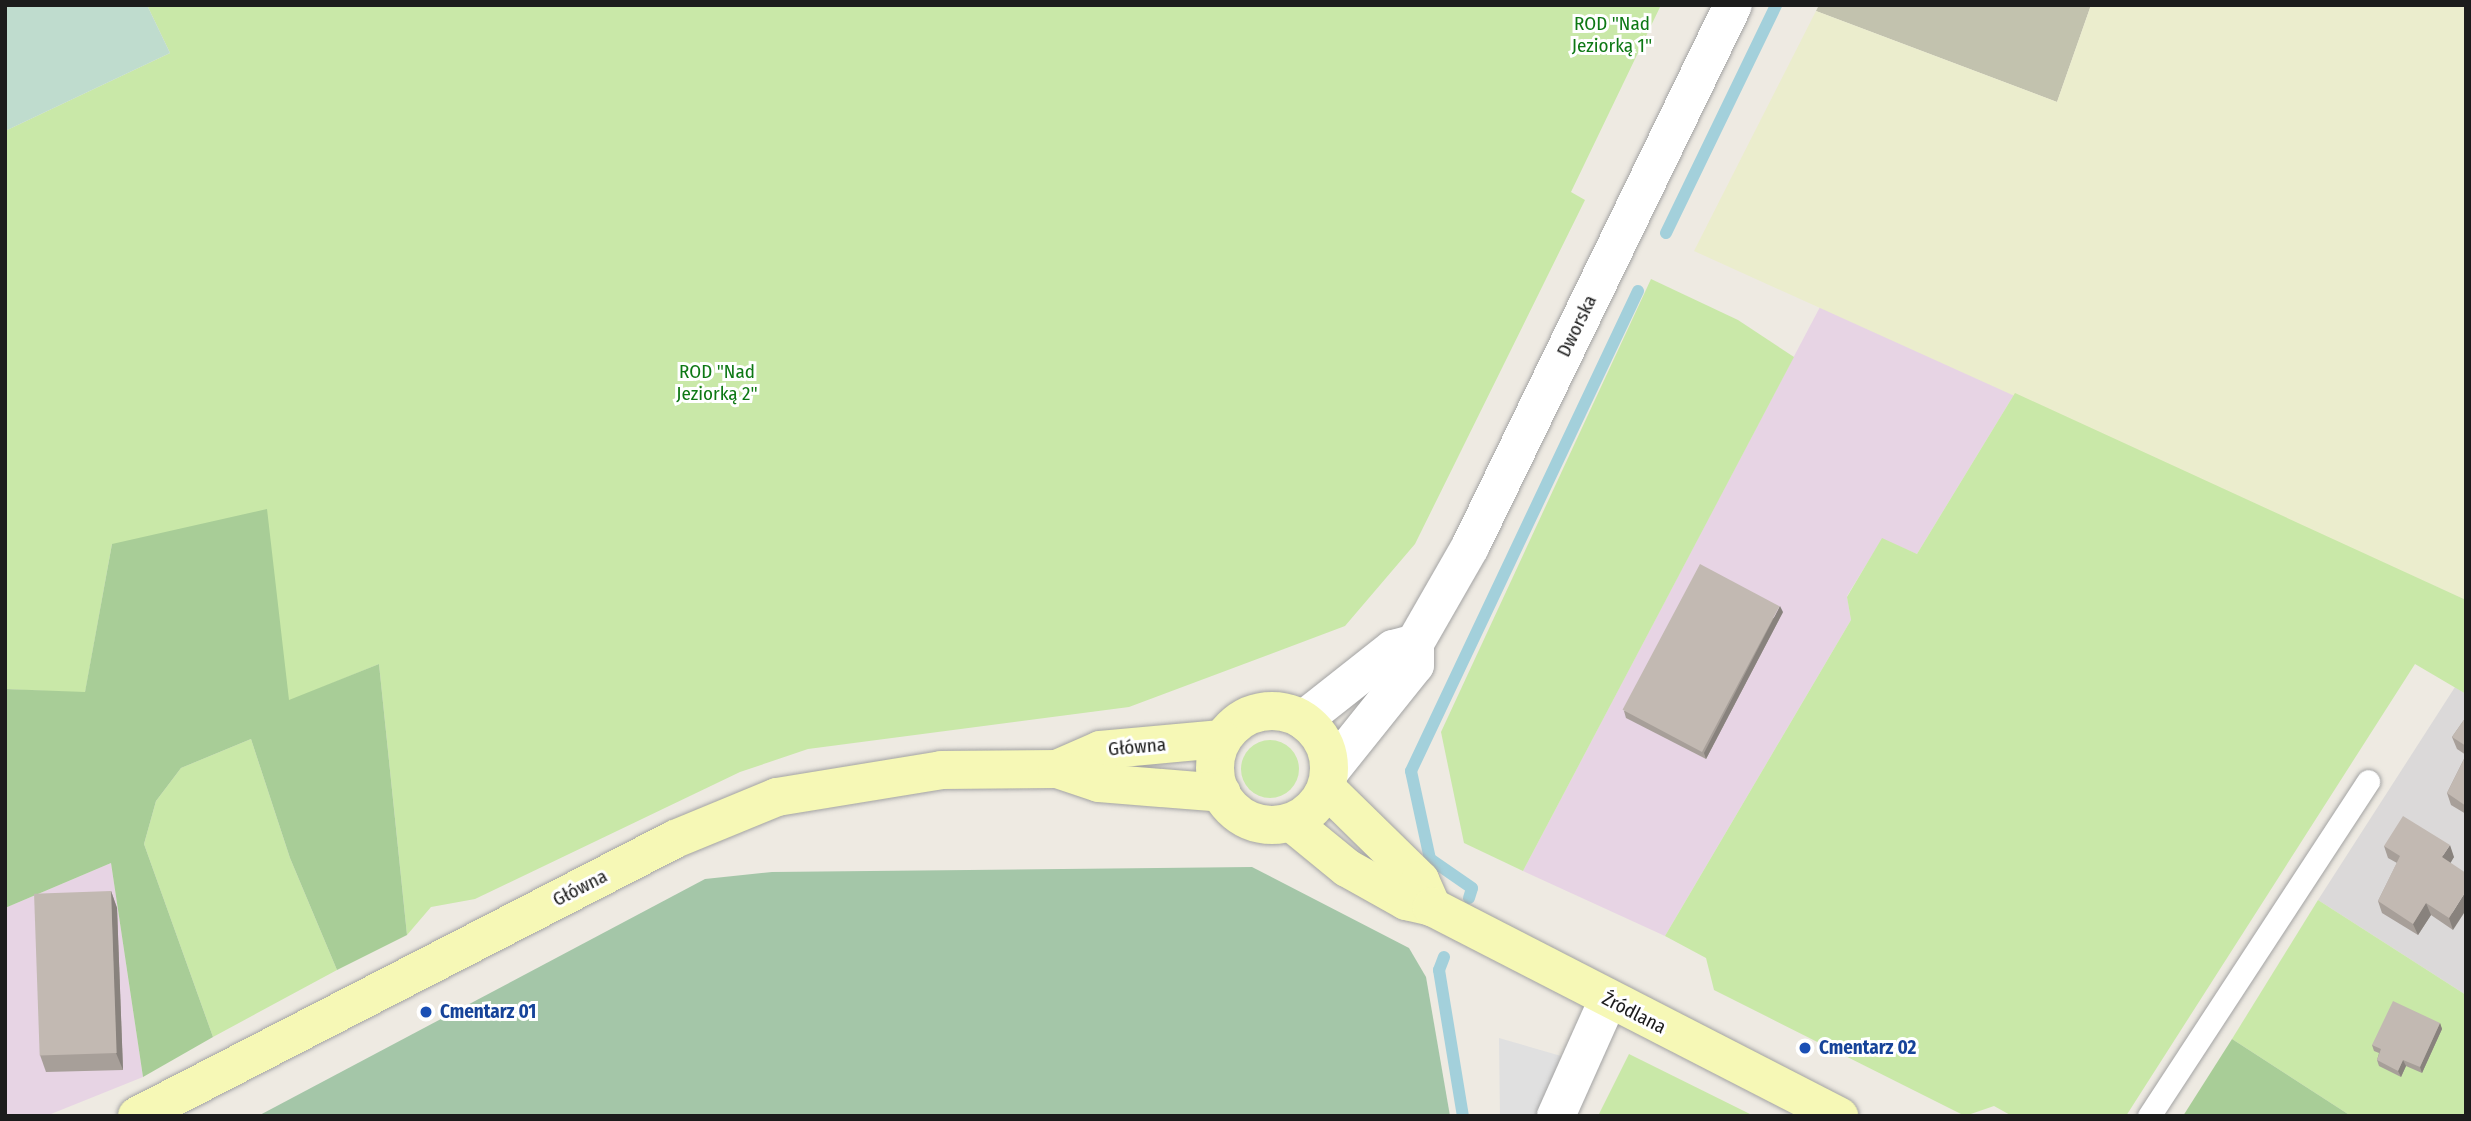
<!DOCTYPE html>
<html>
<head>
<meta charset="utf-8">
<style>
  body { margin:0 }
  #map { position:relative; width:2471px; height:1121px; overflow:hidden; background:#eeeae2; font-family:"Fira Sans Condensed",sans-serif }
  div>[style] { position:absolute }
  [style*='--x'] { left:calc(var(--x)*1px); top:calc(var(--y)*1px); width:calc(var(--w)*1px); rotate:calc(var(--a)*1deg) }
  .residential>* { inset:0; background:#dbd9d9 }
  .industrial>* { inset:0; background:#e7d4e4 }
  .construction>* { inset:0; background:#c2c2ae }
  .farmland>* { inset:0; background:#ebedcd }
  .grass>* { inset:0; background:#c9e8a8 }
  .round { border-radius:50% }
  .forest>* { inset:0; background:#a8cd97 }
  .wetland>* { inset:0; background:#bfdcce }
  .cemetery>* { inset:0; background:#a4c6a8 }
  .parking>* { inset:0; background:#e0e0e0 }
  .stream>* { height:12px; margin:-6px; padding:0 6px; transform-origin:6px; border-radius:6px; background:#a3d0db }
  .roads { filter:drop-shadow(0 0 2px #a3a3a3) drop-shadow(0 0 2px #a3a3a3) }
  .service>* { height:23px; margin:-11.5px; padding:0 11.5px; transform-origin:11.5px; border-radius:11.5px; background:#fff }
  .minor>* { height:38px; margin:-19px; padding:0 19px; transform-origin:19px; border-radius:19px; background:#fff }
  .tertiary>* { height:38px; margin:-19px; padding:0 19px; transform-origin:19px; border-radius:19px; background:#fff }
  .secondary>* { height:38px; margin:-19px; padding:0 19px; transform-origin:19px; border-radius:19px; background:#f6f8b6 }
  .secondary>.ring { margin:-19px; padding:0; box-sizing:content-box; background:none; border:38px solid #f6f8b6; border-radius:50% }
  .wall>* { inset:0; background:#a79f99 }
  .shaded-wall>* { inset:0; background:#88827d }
  .building>* { inset:0; background:#c2b9b2; transform-origin:0 0 }
  .dots>* { width:19px; height:19px; translate:-50% -50%; box-sizing:border-box; border:4px solid #fff; border-radius:50% }
  span { translate:-50% -50%; white-space:nowrap; text-align:center; line-height:1.15; -webkit-text-stroke:6px #fff; paint-order:stroke }
  .park-label { font-size:19px; color:#0d7814 }
  .street-label { font-size:19px; color:#1c1c1c }
  .transit-label { font-size:19px; color:#164399; font-weight:700 }
  .left { translate:0 -50%; text-align:left }
  .frame { position:absolute; inset:0; border:7px solid #1c1c1c; pointer-events:none }
</style>
</head>
<body>
<div id="map">
  <div class="residential">
    <i style="clip-path:polygon(2455px 687px,2466px 694px,2466px 995px,2318px 900px)"></i>
  </div>
  <div class="industrial">
    <i style="clip-path:polygon(1820px 307px,2015px 393px,1917px 554px,1882px 539px,1847px 596px,1851px 620px,1665px 936px,1523px 871px)"></i>
    <i style="clip-path:polygon(111px 863px,143px 1077px,46px 1116px,5px 1116px,5px 908px)"></i>
  </div>
  <div class="construction">
    <i style="clip-path:polygon(1819px 5px,2091px 5px,2057px 102px,1816px 11px)"></i>
  </div>
  <div class="farmland">
    <i style="clip-path:polygon(2091px 5px,2466px 5px,2466px 600px,1694px 251px,1816px 11px,2057px 102px)"></i>
  </div>
  <div class="grass">
    <i style="clip-path:polygon(147px 5px,1661px 5px,1571px 192px,1585px 200px,1415px 544px,1345px 626px,1129px 707px,808px 749px,740px 772px,475px 899px,431px 907px,407px 935px,379px 664px,289px 701px,112px 544px,85px 693px,5px 689px,5px 131px,170px 53px)"></i>
    <i style="clip-path:polygon(1651px 279px,1738px 320px,1794px 357px,1523px 871px,1464px 843px,1441px 732px)"></i>
    <i style="clip-path:polygon(2015px 393px,2466px 600px,2466px 694px,2415px 664px,2126px 1116px,2012px 1116px,1994px 1106px,1965px 1116px,1714px 990px,1706px 958px,1665px 936px,1851px 620px,1847px 597px,1882px 538px,1917px 554px)"></i>
    <i style="clip-path:polygon(251px 739px,290px 858px,337px 970px,213px 1037px,144px 844px,156px 801px,181px 768px)"></i>
    <i class="round" style="left:1241px;top:740px;width:58px;height:58px"></i>
    <i style="clip-path:polygon(2318px 900px,2466px 995px,2466px 1116px,2351px 1116px,2232px 1039px)"></i>
    <i style="clip-path:polygon(1629px 1054px,1754px 1116px,1598px 1116px)"></i>
  </div>
  <div class="forest">
    <i style="clip-path:polygon(267px 509px,289px 700px,379px 664px,407px 935px,337px 970px,290px 858px,251px 739px,181px 768px,156px 801px,144px 844px,213px 1037px,143px 1077px,111px 863px,5px 908px,5px 689px,85px 692px,112px 544px)"></i>
    <i style="clip-path:polygon(2232px 1039px,2351px 1116px,2183px 1116px)"></i>
  </div>
  <div class="wetland">
    <i style="clip-path:polygon(5px 5px,147px 5px,170px 53px,5px 131px)"></i>
  </div>
  <div class="cemetery">
    <i style="clip-path:polygon(1252px 867px,1409px 948px,1426px 977px,1450px 1116px,258px 1116px,705px 879px,772px 872px)"></i>
  </div>
  <div class="parking">
    <i style="clip-path:polygon(1499px 1038px,1561px 1056px,1540px 1116px,1500px 1116px)"></i>
  </div>
  <div class="stream">
    <i style="--x:1666;--y:233;--w:253;--a:-64.2"></i>
    <i style="--x:1469;--y:898;--w:10;--a:-73"></i>
    <i style="--x:1472;--y:888;--w:51;--a:-145.4"></i>
    <i style="--x:1430;--y:859;--w:90;--a:-102.2"></i>
    <i style="--x:1411;--y:771;--w:531;--a:-64.69"></i>
    <i style="--x:1444;--y:957;--w:14;--a:111"></i>
    <i style="--x:1439;--y:970;--w:148;--a:80.7"></i>
  </div>
  <div class="roads">
    <div class="service">
      <i style="--x:2149;--y:1116;--w:400;--a:-56.8"></i>
    </div>
    <div class="minor">
      <i style="--x:1556;--y:1116;--w:127;--a:-65.9"></i>
    </div>
    <div class="tertiary">
      <i style="--x:1303;--y:720;--w:115;--a:-38.3"></i>
      <i style="--x:1393;--y:649;--w:23;--a:-15"></i>
      <i style="--x:1330;--y:771;--w:136;--a:-51.3"></i>
      <i style="--x:1415;--y:665;--w:22;--a:-90"></i>
      <i style="--x:1415;--y:643;--w:111;--a:-60.2"></i>
      <i style="--x:1470;--y:547;--w:602;--a:-64.12"></i>
    </div>
    <div class="secondary">
      <i class="ring" style="left:1215px;top:711px;width:76px;height:76px"></i>
      <i style="--x:1057;--y:769;--w:47;--a:-23.8"></i>
      <i style="--x:1100;--y:750;--w:122;--a:-5.2"></i>
      <i style="--x:1326;--y:788;--w:132;--a:44.4"></i>
      <i style="--x:1420;--y:880;--w:30;--a:66"></i>
      <i style="--x:1292;--y:823;--w:71;--a:39.3"></i>
      <i style="--x:1347;--y:868;--w:68;--a:29.2"></i>
      <i style="--x:1406;--y:901;--w:27;--a:13"></i>
      <i style="--x:1432;--y:907;--w:458;--a:27.2"></i>
      <i style="--x:137;--y:1116;--w:605;--a:-27.24"></i>
      <i style="--x:675;--y:839;--w:110;--a:-22.4"></i>
      <i style="--x:777;--y:797;--w:166;--a:-9.3"></i>
      <i style="--x:941;--y:770;--w:116;--a:-0.5"></i>
      <i style="--x:1057;--y:769;--w:44;--a:18.4"></i>
      <i style="--x:1099;--y:783;--w:123;--a:4.6"></i>
    </div>
  </div>
  <div class="wall">
    <i style="clip-path:polygon(1783px 612px,1706px 759px,1626px 718px,1624px 711px)"></i>
    <i style="clip-path:polygon(2466px 717px,2466px 755px,2457px 749px,2452px 737px)"></i>
    <i style="clip-path:polygon(2466px 755px,2466px 814px,2451px 805px,2447px 793px)"></i>
    <i style="clip-path:polygon(2384px 846px,2454px 857px,2450px 862px,2453px 930px,2431px 915px,2418px 935px,2382px 913px,2378px 901px,2397px 863px,2388px 858px)"></i>
    <i style="clip-path:polygon(111px 891px,117px 908px,123px 1070px,46px 1072px,40px 1055px)"></i>
    <i style="clip-path:polygon(2440px 1023px,2442px 1029px,2422px 1073px,2406px 1066px,2401px 1077px,2379px 1066px,2377px 1060px,2379px 1053px,2374px 1051px,2372px 1045px)"></i>
  </div>
  <div class="shaded-wall">
    <i style="clip-path:polygon(1780px 606px,1783px 612px,1706px 759px,1704px 753px)"></i>
    <i style="clip-path:polygon(2450px 845px,2454px 857px,2447px 869px,2442px 857px)"></i>
    <i style="clip-path:polygon(111px 891px,117px 908px,123px 1070px,116px 1053px)"></i>
    <i style="clip-path:polygon(2466px 891px,2466px 910px,2453px 930px,2449px 918px)"></i>
    <i style="clip-path:polygon(2426px 903px,2431px 915px,2418px 935px,2413px 924px)"></i>
    <i style="clip-path:polygon(2440px 1023px,2442px 1029px,2422px 1073px,2420px 1067px)"></i>
    <i style="clip-path:polygon(2403px 1060px,2406px 1066px,2401px 1077px,2398px 1071px)"></i>
  </div>
  <div class="building">
    <i style="left:1700px;top:564px;width:90px;height:165px;rotate:28deg"></i>
    <i style="clip-path:polygon(2466px 717px,2466px 746px,2452px 737px)"></i>
    <i style="clip-path:polygon(2466px 755px,2466px 806px,2447px 793px)"></i>
    <i style="clip-path:polygon(2403px 816px,2450px 845px,2442px 857px,2466px 873px,2466px 891px,2449px 918px,2426px 903px,2413px 924px,2378px 901px,2400px 856px,2384px 846px)"></i>
    <i style="left:111px;top:891px;width:162px;height:77px;rotate:88deg"></i>
    <i style="clip-path:polygon(2393px 1001px,2440px 1023px,2420px 1067px,2403px 1060px,2398px 1071px,2377px 1060px,2381px 1049px,2372px 1045px)"></i>
  </div>
  <div class="dots">
    <i style="left:426px;top:1012px;background:#1a4fb4"></i>
    <i style="left:1805px;top:1048px;background:#1a4fb4"></i>
  </div>
  <div class="park-label">
    <span style="left:1612px;top:35px">ROD "Nad<br>Jeziorką 1"</span>
    <span style="left:717px;top:383px">ROD "Nad<br>Jeziorką 2"</span>
  </div>
  <div class="street-label">
    <span style="left:1577px;top:326px;rotate:-64deg">Dworska</span>
    <span style="left:1137px;top:747px;rotate:-5deg">Główna</span>
    <span style="left:580px;top:888px;rotate:-27deg">Główna</span>
    <span style="left:1634px;top:1013px;rotate:27deg">Źródlana</span>
  </div>
  <div class="transit-label">
    <span class="left" style="left:440px;top:1012px">Cmentarz 01</span>
    <span class="left" style="left:1819px;top:1048px">Cmentarz 02</span>
  </div>
  <div class="frame"></div>
</div>
</body>
</html>
